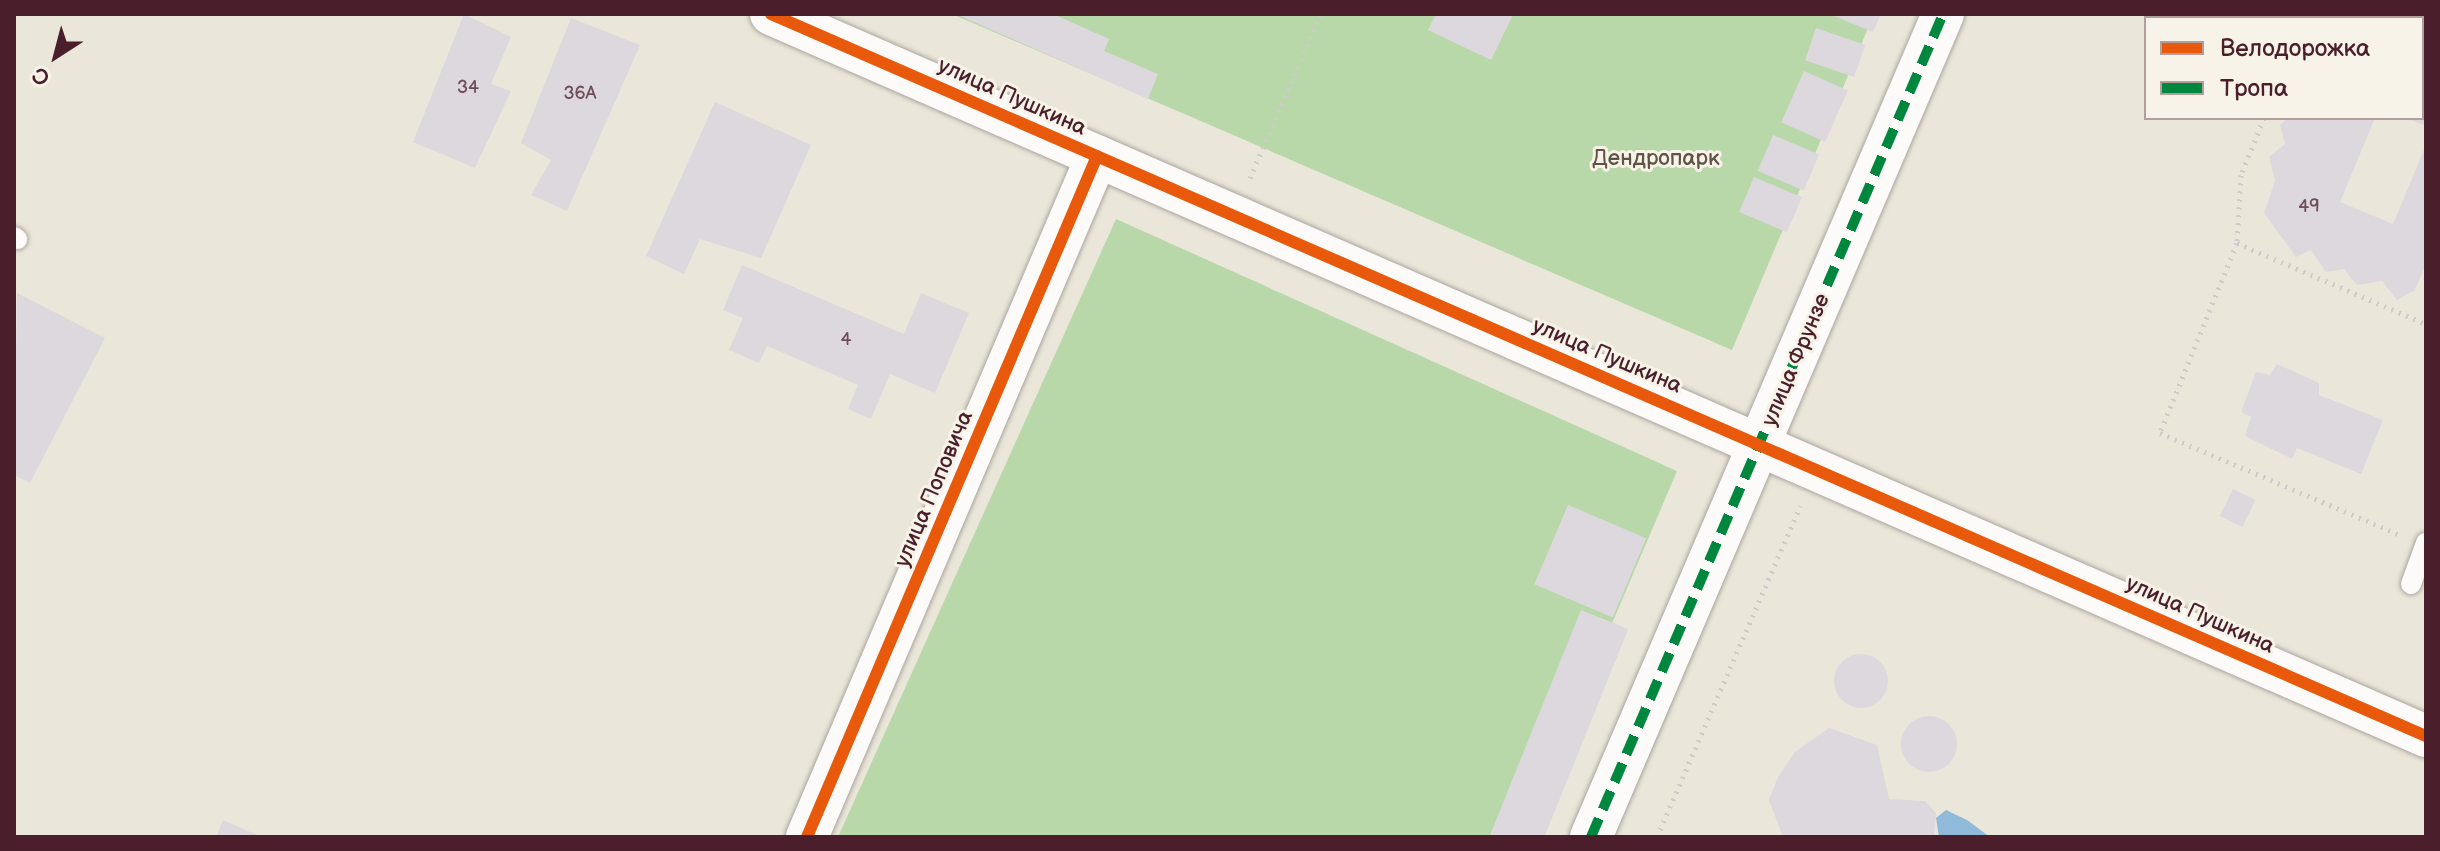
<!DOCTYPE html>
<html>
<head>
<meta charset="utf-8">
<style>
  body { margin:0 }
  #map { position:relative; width:2440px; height:851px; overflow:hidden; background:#eae6d9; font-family:"Balsamiq Sans",sans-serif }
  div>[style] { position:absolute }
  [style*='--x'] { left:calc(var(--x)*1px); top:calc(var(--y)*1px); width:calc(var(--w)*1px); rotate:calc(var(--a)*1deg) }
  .green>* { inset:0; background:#b8d8a9 }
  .water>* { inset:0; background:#90bada }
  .building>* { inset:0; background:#ddd8de; transform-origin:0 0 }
  .round { border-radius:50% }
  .path>* { height:5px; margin-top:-2.5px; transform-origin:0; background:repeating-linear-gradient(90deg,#cfcbc9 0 2px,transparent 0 8px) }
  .roads { filter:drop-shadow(0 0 2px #aca59f) drop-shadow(0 0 2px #aca59f) }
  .lane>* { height:20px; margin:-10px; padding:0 10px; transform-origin:10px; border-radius:10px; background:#fcfbf9 }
  .street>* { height:42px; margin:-21px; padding:0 21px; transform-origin:21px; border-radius:21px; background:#fcfbf9 }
  .quiet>* { height:10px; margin-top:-5px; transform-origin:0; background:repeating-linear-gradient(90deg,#00873e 0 20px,transparent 0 30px) }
  .cycleway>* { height:12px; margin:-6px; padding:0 6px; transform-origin:6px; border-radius:6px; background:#e8590c }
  span { translate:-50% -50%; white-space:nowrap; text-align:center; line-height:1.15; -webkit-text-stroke:6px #f7f3e8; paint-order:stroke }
  .number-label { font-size:18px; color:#6f4d58 }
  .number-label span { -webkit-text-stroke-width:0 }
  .street-label { font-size:22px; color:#4a1f2b }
  .park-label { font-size:22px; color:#5f5345 }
  .frame { position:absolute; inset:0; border:16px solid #4a1f2b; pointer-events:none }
  .legend { position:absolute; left:2144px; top:16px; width:280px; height:104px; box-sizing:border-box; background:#f7f3e8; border:2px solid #b29e9c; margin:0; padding:10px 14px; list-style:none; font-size:24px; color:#4a1f2b }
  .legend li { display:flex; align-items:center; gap:16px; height:40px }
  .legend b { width:40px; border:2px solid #b29e9c }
  .north { position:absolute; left:16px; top:16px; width:80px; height:80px; -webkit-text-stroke:6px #f7f3e8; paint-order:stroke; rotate:216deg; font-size:22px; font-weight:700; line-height:32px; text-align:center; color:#4a1f2b }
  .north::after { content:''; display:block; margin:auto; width:28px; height:36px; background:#4a1f2b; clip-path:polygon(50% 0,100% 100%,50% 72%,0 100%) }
</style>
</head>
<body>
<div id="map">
  <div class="green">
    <i style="clip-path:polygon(952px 14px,1874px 14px,1732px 350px)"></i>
    <i style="clip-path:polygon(1116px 219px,1677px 471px,1521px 837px,838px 837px)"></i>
  </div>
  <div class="water">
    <i style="clip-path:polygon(1946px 810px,1967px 820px,1990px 837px,1939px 837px,1936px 818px)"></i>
  </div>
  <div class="building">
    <i style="clip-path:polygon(464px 14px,511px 37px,491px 84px,511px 91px,475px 168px,413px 142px)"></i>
    <i style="clip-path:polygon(956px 14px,1053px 14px,1109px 39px,1104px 51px,1158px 74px,1148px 99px)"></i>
    <i style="clip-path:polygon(1436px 14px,1511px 14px,1513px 15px,1491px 60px,1428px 30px)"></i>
    <i style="clip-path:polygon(1829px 14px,1881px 14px,1873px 32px)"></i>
    <i style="clip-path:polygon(571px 18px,640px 45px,567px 211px,531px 195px,551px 160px,521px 143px)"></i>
    <i style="left:1816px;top:28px;width:52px;height:34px;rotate:19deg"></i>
    <i style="clip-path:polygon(2422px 41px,2426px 47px,2426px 126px,2406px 118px,2422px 118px)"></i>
    <i style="left:1804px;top:71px;width:48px;height:56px;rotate:24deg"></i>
    <i style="clip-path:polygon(715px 102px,811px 145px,761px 258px,700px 239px,684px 274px,646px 256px)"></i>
    <i style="clip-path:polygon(2288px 118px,2375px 118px,2340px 202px,2393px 224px,2426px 145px,2426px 264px,2415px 290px,2397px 300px,2382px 281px,2357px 285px,2344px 269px,2326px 272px,2311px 250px,2296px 257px,2264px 213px,2275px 181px,2269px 157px,2285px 144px,2280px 125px)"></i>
    <i style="left:1773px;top:135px;width:50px;height:39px;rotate:23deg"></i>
    <i style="left:1754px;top:177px;width:52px;height:38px;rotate:23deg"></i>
    <i style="clip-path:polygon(742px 265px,904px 334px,921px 293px,969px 313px,935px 393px,890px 374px,871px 419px,848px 409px,858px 385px,767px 346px,759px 363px,729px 350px,743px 318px,723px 310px)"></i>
    <i style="clip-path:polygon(17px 293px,105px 338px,30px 483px,14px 475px)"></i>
    <i style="clip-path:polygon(2277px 364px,2319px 383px,2319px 395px,2383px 420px,2361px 474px,2297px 448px,2292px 459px,2245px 436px,2251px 417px,2241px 412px,2256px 372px,2270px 375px)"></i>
    <i style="left:2233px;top:489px;width:25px;height:30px;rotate:26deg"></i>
    <i style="left:1568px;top:505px;width:85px;height:86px;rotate:23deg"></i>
    <i style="left:1581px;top:610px;width:51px;height:248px;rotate:22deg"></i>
    <i class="round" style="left:1834px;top:654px;width:54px;height:54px"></i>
    <i class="round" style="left:1901px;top:716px;width:56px;height:56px"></i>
    <i style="clip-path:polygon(1829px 728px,1877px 745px,1889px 799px,1925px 801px,1936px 813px,1934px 837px,1783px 837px,1769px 800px,1778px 777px,1795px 752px)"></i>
    <i style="clip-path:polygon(223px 820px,262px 837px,216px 837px)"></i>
  </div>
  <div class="path">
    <i style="--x:2304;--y:18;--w:4;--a:-63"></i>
    <i style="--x:2264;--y:118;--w:61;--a:112"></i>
    <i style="--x:2241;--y:175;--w:68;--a:93.4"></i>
    <i style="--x:2237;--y:243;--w:206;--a:23.2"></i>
    <i style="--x:1250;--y:178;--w:179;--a:-66.6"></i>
    <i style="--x:2237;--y:243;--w:205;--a:112.1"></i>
    <i style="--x:2160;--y:433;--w:259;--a:23"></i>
    <i style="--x:1657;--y:837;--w:361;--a:-66.6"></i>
  </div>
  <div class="roads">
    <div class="lane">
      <i style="--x:14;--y:237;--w:4;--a:34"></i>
      <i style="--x:2411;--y:584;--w:44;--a:-69.9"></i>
    </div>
    <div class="street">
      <i style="--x:771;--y:14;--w:1806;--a:23.57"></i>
      <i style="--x:807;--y:837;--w:740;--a:-66.93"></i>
      <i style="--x:1591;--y:837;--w:895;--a:-66.84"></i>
    </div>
  </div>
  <div class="quiet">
    <i style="--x:1591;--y:837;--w:895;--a:-66.84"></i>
  </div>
  <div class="cycleway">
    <i style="--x:771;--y:14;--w:1806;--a:23.57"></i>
    <i style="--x:807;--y:837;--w:740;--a:-66.93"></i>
  </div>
  <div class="number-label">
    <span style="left:468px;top:88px">34</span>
    <span style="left:580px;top:94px">36А</span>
    <span style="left:2309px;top:207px">49</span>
    <span style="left:846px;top:340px">4</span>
  </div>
  <div class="street-label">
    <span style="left:1012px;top:97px;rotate:24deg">улица Пушкина</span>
    <span style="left:1607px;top:356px;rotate:23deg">улица Пушкина</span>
    <span style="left:1796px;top:360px;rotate:-67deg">улица Фрунзе</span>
    <span style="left:934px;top:489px;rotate:-67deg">улица Поповича</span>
    <span style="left:2200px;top:615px;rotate:24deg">улица Пушкина</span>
  </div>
  <div class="park-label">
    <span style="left:1656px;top:159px">Дендропарк</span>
  </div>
  <div class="frame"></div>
  <ul class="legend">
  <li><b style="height:10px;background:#e8590c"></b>Велодорожка</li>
  <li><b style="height:10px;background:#00873e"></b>Тропа</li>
  </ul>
  <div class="north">С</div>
</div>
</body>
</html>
